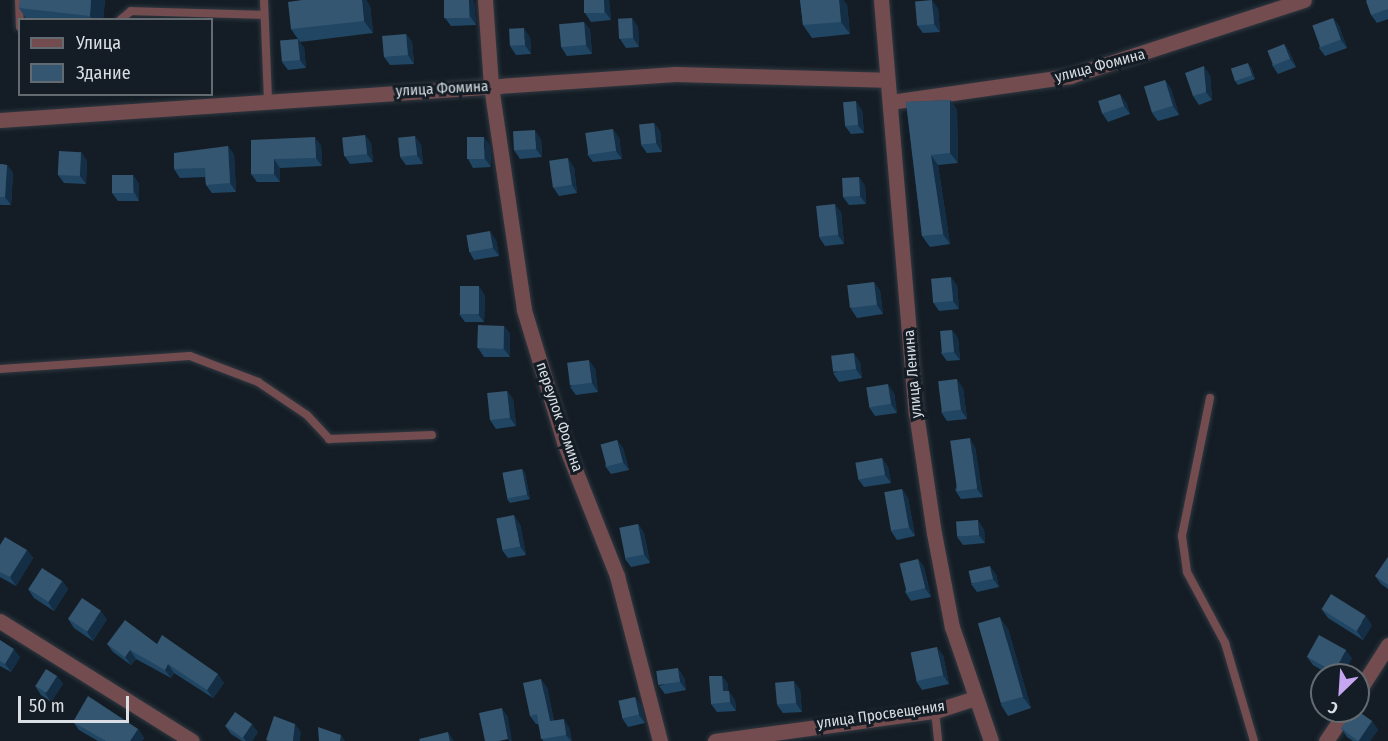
<!DOCTYPE html>
<html>
<head>
<meta charset="utf-8">
<style>
  body { margin:0 }
  #map { position:relative; width:1388px; height:741px; overflow:hidden; background:#141d25; font-family:"Fira Sans Condensed",sans-serif }
  div>[style] { position:absolute }
  [style*='--x'] { left:calc(var(--x)*1px); top:calc(var(--y)*1px); width:calc(var(--w)*1px); rotate:calc(var(--a)*1deg) }
  .roads { filter:drop-shadow(0 0 2px #303840) drop-shadow(0 0 2px #303840) }
  .service>* { height:8px; margin:-4px; padding:0 4px; transform-origin:4px; border-radius:4px; background:#734c50 }
  .minor>* { height:15px; margin:-7.5px; padding:0 7.5px; transform-origin:7.5px; border-radius:7.5px; background:#734c50 }
  .tertiary>* { height:15px; margin:-7.5px; padding:0 7.5px; transform-origin:7.5px; border-radius:7.5px; background:#734c50 }
  .wall>* { inset:0; background:#204664 }
  .shaded-wall>* { inset:0; background:#132e45 }
  .building>* { inset:0; background:#345671; transform-origin:0 0 }
  span { translate:-50% -50%; white-space:nowrap; text-align:center; line-height:1.15; -webkit-text-stroke:6px #141d25; paint-order:stroke }
  .street-label { font-size:15px; color:#d9dfe4 }
  .legend { position:absolute; left:18px; top:18px; width:195px; height:78px; box-sizing:border-box; background:#141d25; border:2px solid #636b71; margin:0; padding:8px 10px; list-style:none; font-size:18px; color:#d9dfe4 }
  .legend li { display:flex; align-items:center; gap:12px; height:30px }
  .legend b { width:30px; border:2px solid #636b71 }
  .north { position:absolute; left:1310px; top:663px; width:60px; height:60px; box-sizing:border-box; background:#141d25; border:2px solid #636b71; border-radius:50%; rotate:205deg; font-size:16px; font-weight:700; line-height:24px; text-align:center; color:#d9dfe4 }
  .north::after { content:''; display:block; margin:auto; width:21px; height:27px; background:#c6a6f0; clip-path:polygon(50% 0,100% 100%,50% 72%,0 100%) }
  .scale { position:absolute; left:18px; top:696px; width:111px; height:27px; box-sizing:border-box; border:3px solid #d9dfe4; border-top:0; padding-left:8px; font-size:18px; line-height:21px; white-space:nowrap; color:#d9dfe4; -webkit-text-stroke:4px #141d25; paint-order:stroke }
</style>
</head>
<body>
<div id="map">
  <div class="roads">
    <div class="service">
      <i style="--x:19;--y:0;--w:27;--a:88"></i>
      <i style="--x:264;--y:0;--w:99;--a:87.7"></i>
      <i style="--x:120;--y:20;--w:14;--a:-39"></i>
      <i style="--x:131;--y:11;--w:133;--a:1.7"></i>
      <i style="--x:0;--y:369;--w:190;--a:-3.9"></i>
      <i style="--x:190;--y:356;--w:73;--a:20.9"></i>
      <i style="--x:258;--y:382;--w:59;--a:34"></i>
      <i style="--x:307;--y:415;--w:33;--a:47"></i>
      <i style="--x:329;--y:439;--w:103;--a:-2.2"></i>
      <i style="--x:1210;--y:398;--w:141;--a:101.5"></i>
      <i style="--x:1182;--y:536;--w:36;--a:82"></i>
      <i style="--x:1187;--y:572;--w:81;--a:61.8"></i>
      <i style="--x:1225;--y:643;--w:102;--a:73.5"></i>
      <i style="--x:935;--y:711;--w:30;--a:84"></i>
    </div>
    <div class="minor">
      <i style="--x:485;--y:0;--w:86;--a:86"></i>
      <i style="--x:491;--y:86;--w:226;--a:81.6"></i>
      <i style="--x:524;--y:310;--w:138;--a:73.1"></i>
      <i style="--x:564;--y:442;--w:144;--a:68.4"></i>
      <i style="--x:617;--y:576;--w:171;--a:75.4"></i>
      <i style="--x:0;--y:120;--w:677;--a:-3.9"></i>
      <i style="--x:675;--y:74;--w:210;--a:1.6"></i>
      <i style="--x:0;--y:621;--w:226;--a:32"></i>
      <i style="--x:1358;--y:692;--w:56;--a:-57.4"></i>
      <i style="--x:715;--y:741;--w:222;--a:-7.8"></i>
      <i style="--x:935;--y:711;--w:42;--a:-18"></i>
      <i style="--x:1326;--y:741;--w:36;--a:-56"></i>
    </div>
    <div class="tertiary">
      <i style="--x:881;--y:0;--w:414;--a:85.2"></i>
      <i style="--x:916;--y:413;--w:121;--a:81.5"></i>
      <i style="--x:934;--y:533;--w:96;--a:79.2"></i>
      <i style="--x:952;--y:627;--w:120;--a:71.1"></i>
      <i style="--x:890;--y:102;--w:182;--a:-8.2"></i>
      <i style="--x:1070;--y:76;--w:246;--a:-18"></i>
    </div>
  </div>
  <div class="wall">
    <i style="clip-path:polygon(20px 0,105px 0,103px 20px,27px 20px,19px 8px)"></i>
    <i style="clip-path:polygon(302px 0,366px 0,370px 6px,373px 33px,300px 42px,291px 29px)"></i>
    <i style="clip-path:polygon(609px 0,611px 20px,591px 22px,585px 13px)"></i>
    <i style="clip-path:polygon(800px 0,843px 0,847px 5px,850px 34px,812px 38px,803px 25px)"></i>
    <i style="clip-path:polygon(1388px 0,1388px 19px,1377px 23px,1371px 15px)"></i>
    <i style="clip-path:polygon(474px 2px,476px 25px,451px 26px,445px 18px)"></i>
    <i style="clip-path:polygon(938px 8px,940px 32px,923px 33px,917px 25px)"></i>
    <i style="clip-path:polygon(632px 18px,638px 27px,639px 47px,626px 48px,620px 39px)"></i>
    <i style="clip-path:polygon(1333px 18px,1339px 26px,1347px 48px,1325px 56px,1319px 48px)"></i>
    <i style="clip-path:polygon(584px 22px,590px 30px,592px 54px,567px 56px,561px 47px)"></i>
    <i style="clip-path:polygon(406px 34px,412px 42px,414px 64px,390px 65px,384px 57px)"></i>
    <i style="clip-path:polygon(530px 37px,531px 54px,516px 55px,510px 46px)"></i>
    <i style="clip-path:polygon(1284px 44px,1290px 53px,1296px 67px,1278px 74px,1272px 65px)"></i>
    <i style="clip-path:polygon(304px 47px,306px 68px,288px 70px,282px 62px)"></i>
    <i style="clip-path:polygon(1251px 67px,1255px 79px,1238px 85px,1235px 81px)"></i>
    <i style="clip-path:polygon(1210px 75px,1212px 100px,1199px 105px,1193px 96px)"></i>
    <i style="clip-path:polygon(1165px 80px,1171px 89px,1179px 115px,1158px 121px,1152px 113px)"></i>
    <i style="clip-path:polygon(950px 100px,957px 110px,958px 163px,938px 165px,950px 244px,930px 247px,922px 236px,906px 102px)"></i>
    <i style="clip-path:polygon(1126px 102px,1130px 114px,1108px 122px,1102px 113px)"></i>
    <i style="clip-path:polygon(862px 110px,864px 133px,851px 134px,845px 126px)"></i>
    <i style="clip-path:polygon(654px 123px,660px 131px,662px 152px,647px 153px,641px 145px)"></i>
    <i style="clip-path:polygon(365px 135px,371px 143px,373px 162px,350px 164px,344px 155px)"></i>
    <i style="clip-path:polygon(619px 137px,622px 159px,593px 162px,587px 154px)"></i>
    <i style="clip-path:polygon(541px 139px,542px 157px,520px 159px,514px 150px)"></i>
    <i style="clip-path:polygon(251px 140px,321px 145px,322px 166px,280px 168px,280px 182px,257px 182px,251px 174px)"></i>
    <i style="clip-path:polygon(421px 144px,423px 164px,406px 165px,400px 157px)"></i>
    <i style="clip-path:polygon(490px 145px,491px 167px,473px 168px,468px 159px)"></i>
    <i style="clip-path:polygon(228px 146px,234px 155px,236px 192px,212px 193px,206px 185px,205px 177px,180px 178px,174px 169px)"></i>
    <i style="clip-path:polygon(81px 152px,87px 161px,86px 184px,64px 183px,58px 175px)"></i>
    <i style="clip-path:polygon(0 164px,7px 165px,13px 173px,11px 205px,0 205px)"></i>
    <i style="clip-path:polygon(574px 167px,577px 193px,559px 196px,553px 187px)"></i>
    <i style="clip-path:polygon(133px 175px,139px 184px,139px 201px,118px 201px,112px 193px)"></i>
    <i style="clip-path:polygon(859px 177px,865px 186px,866px 204px,849px 205px,843px 197px)"></i>
    <i style="clip-path:polygon(841px 212px,844px 244px,825px 246px,819px 237px)"></i>
    <i style="clip-path:polygon(496px 240px,499px 256px,474px 260px,469px 251px)"></i>
    <i style="clip-path:polygon(874px 282px,880px 291px,883px 314px,857px 318px,851px 309px)"></i>
    <i style="clip-path:polygon(957px 285px,959px 309px,939px 311px,933px 302px)"></i>
    <i style="clip-path:polygon(485px 295px,484px 322px,465px 322px,459px 314px)"></i>
    <i style="clip-path:polygon(504px 326px,510px 334px,510px 357px,484px 357px,478px 348px)"></i>
    <i style="clip-path:polygon(952px 330px,958px 338px,960px 360px,947px 361px,941px 353px)"></i>
    <i style="clip-path:polygon(860px 362px,862px 378px,839px 382px,833px 373px)"></i>
    <i style="clip-path:polygon(595px 368px,598px 392px,576px 395px,570px 387px)"></i>
    <i style="clip-path:polygon(963px 388px,967px 419px,947px 421px,941px 412px)"></i>
    <i style="clip-path:polygon(507px 391px,513px 399px,516px 426px,496px 429px,490px 420px)"></i>
    <i style="clip-path:polygon(894px 393px,897px 413px,875px 416px,869px 407px)"></i>
    <i style="clip-path:polygon(617px 440px,623px 448px,629px 470px,611px 474px,605px 466px)"></i>
    <i style="clip-path:polygon(975px 447px,983px 497px,961px 499px,955px 490px)"></i>
    <i style="clip-path:polygon(882px 458px,888px 467px,891px 483px,864px 487px,858px 479px)"></i>
    <i style="clip-path:polygon(522px 469px,525px 473px,530px 499px,510px 503px,507px 499px)"></i>
    <i style="clip-path:polygon(902px 489px,908px 498px,915px 536px,897px 540px,891px 531px)"></i>
    <i style="clip-path:polygon(520px 524px,526px 555px,508px 558px,502px 550px)"></i>
    <i style="clip-path:polygon(638px 524px,644px 533px,650px 563px,631px 567px,625px 559px)"></i>
    <i style="clip-path:polygon(984px 529px,985px 543px,963px 545px,957px 537px)"></i>
    <i style="clip-path:polygon(0 545px,27px 550px,33px 558px,16px 586px,0 577px)"></i>
    <i style="clip-path:polygon(1388px 557px,1388px 589px,1381px 584px,1375px 576px)"></i>
    <i style="clip-path:polygon(918px 559px,924px 567px,931px 597px,911px 601px,905px 592px)"></i>
    <i style="clip-path:polygon(996px 574px,999px 587px,977px 592px,971px 584px)"></i>
    <i style="clip-path:polygon(62px 581px,68px 589px,54px 611px,34px 598px,28px 589px)"></i>
    <i style="clip-path:polygon(1322px 610px,1372px 625px,1363px 640px,1328px 618px)"></i>
    <i style="clip-path:polygon(68px 619px,107px 619px,93px 641px,74px 628px)"></i>
    <i style="clip-path:polygon(1008px 629px,1031px 708px,1008px 716px,1001px 705px)"></i>
    <i style="clip-path:polygon(0 640px,20px 657px,11px 672px,0 666px)"></i>
    <i style="clip-path:polygon(107px 644px,157px 644px,224px 683px,213px 698px,174px 673px,171px 678px,136px 659px,131px 665px,113px 652px)"></i>
    <i style="clip-path:polygon(943px 655px,949px 684px,922px 690px,916px 681px)"></i>
    <i style="clip-path:polygon(1307px 657px,1352px 658px,1342px 675px,1330px 675px,1313px 665px)"></i>
    <i style="clip-path:polygon(57px 676px,63px 684px,51px 702px,41px 695px,35px 686px)"></i>
    <i style="clip-path:polygon(722px 676px,728px 684px,728px 691px,735px 700px,736px 711px,717px 712px,711px 704px)"></i>
    <i style="clip-path:polygon(684px 677px,686px 690px,665px 694px,659px 686px)"></i>
    <i style="clip-path:polygon(547px 687px,554px 721px,569px 727px,572px 741px,543px 741px,538px 724px,536px 724px,530px 716px)"></i>
    <i style="clip-path:polygon(800px 689px,802px 712px,783px 713px,777px 705px)"></i>
    <i style="clip-path:polygon(635px 697px,641px 705px,645px 723px,628px 727px,622px 718px)"></i>
    <i style="clip-path:polygon(1372px 721px,1378px 730px,1370px 741px,1353px 741px,1347px 737px,1341px 728px)"></i>
    <i style="clip-path:polygon(73px 722px,138px 729px,144px 738px,142px 741px,98px 741px,79px 730px)"></i>
    <i style="clip-path:polygon(225px 726px,258px 732px,252px 741px,242px 741px,231px 734px)"></i>
  </div>
  <div class="shaded-wall">
    <i style="clip-path:polygon(91px 0,105px 0,103px 20px,92px 20px,90px 16px)"></i>
    <i style="clip-path:polygon(362px 0,366px 0,370px 6px,373px 33px,364px 21px)"></i>
    <i style="clip-path:polygon(469px 0,473px 0,474px 2px,476px 25px,470px 16px)"></i>
    <i style="clip-path:polygon(604px 0,609px 0,611px 20px,605px 12px)"></i>
    <i style="clip-path:polygon(839px 0,843px 0,847px 5px,850px 34px,841px 22px)"></i>
    <i style="clip-path:polygon(932px 0,938px 8px,940px 32px,934px 24px)"></i>
    <i style="clip-path:polygon(632px 18px,638px 27px,639px 47px,633px 38px)"></i>
    <i style="clip-path:polygon(1333px 18px,1339px 26px,1347px 48px,1341px 40px)"></i>
    <i style="clip-path:polygon(584px 22px,590px 30px,592px 54px,586px 45px)"></i>
    <i style="clip-path:polygon(524px 28px,530px 37px,531px 54px,525px 45px)"></i>
    <i style="clip-path:polygon(406px 34px,412px 42px,414px 64px,408px 55px)"></i>
    <i style="clip-path:polygon(298px 39px,304px 47px,306px 68px,300px 60px)"></i>
    <i style="clip-path:polygon(1284px 44px,1290px 53px,1296px 67px,1290px 59px)"></i>
    <i style="clip-path:polygon(1248px 63px,1251px 67px,1255px 79px,1252px 75px)"></i>
    <i style="clip-path:polygon(1204px 66px,1210px 75px,1212px 100px,1206px 92px)"></i>
    <i style="clip-path:polygon(1165px 80px,1171px 89px,1179px 115px,1173px 106px)"></i>
    <i style="clip-path:polygon(1120px 94px,1126px 102px,1130px 114px,1124px 106px)"></i>
    <i style="clip-path:polygon(950px 100px,957px 110px,958px 163px,950px 153px)"></i>
    <i style="clip-path:polygon(856px 101px,862px 110px,864px 133px,858px 125px)"></i>
    <i style="clip-path:polygon(654px 123px,660px 131px,662px 152px,656px 143px)"></i>
    <i style="clip-path:polygon(613px 129px,619px 137px,622px 159px,616px 151px)"></i>
    <i style="clip-path:polygon(535px 130px,541px 139px,542px 157px,536px 149px)"></i>
    <i style="clip-path:polygon(365px 135px,371px 143px,373px 162px,367px 154px)"></i>
    <i style="clip-path:polygon(415px 136px,421px 144px,423px 164px,417px 155px)"></i>
    <i style="clip-path:polygon(315px 137px,321px 145px,322px 166px,316px 158px)"></i>
    <i style="clip-path:polygon(484px 137px,490px 145px,491px 167px,485px 159px)"></i>
    <i style="clip-path:polygon(228px 146px,234px 155px,236px 192px,230px 183px)"></i>
    <i style="clip-path:polygon(81px 152px,87px 161px,86px 184px,80px 176px)"></i>
    <i style="clip-path:polygon(931px 155px,938px 165px,950px 244px,943px 234px)"></i>
    <i style="clip-path:polygon(568px 158px,574px 167px,577px 193px,572px 185px)"></i>
    <i style="clip-path:polygon(274px 159px,280px 168px,280px 182px,274px 174px)"></i>
    <i style="clip-path:polygon(7px 165px,13px 173px,11px 205px,5px 197px)"></i>
    <i style="clip-path:polygon(133px 175px,139px 184px,139px 201px,134px 192px)"></i>
    <i style="clip-path:polygon(859px 177px,865px 186px,866px 204px,860px 196px)"></i>
    <i style="clip-path:polygon(835px 204px,841px 212px,844px 244px,838px 235px)"></i>
    <i style="clip-path:polygon(490px 231px,496px 240px,499px 256px,493px 248px)"></i>
    <i style="clip-path:polygon(951px 277px,957px 285px,959px 309px,953px 301px)"></i>
    <i style="clip-path:polygon(874px 282px,880px 291px,883px 314px,877px 305px)"></i>
    <i style="clip-path:polygon(479px 286px,485px 295px,484px 322px,478px 314px)"></i>
    <i style="clip-path:polygon(504px 326px,510px 334px,510px 357px,504px 349px)"></i>
    <i style="clip-path:polygon(952px 330px,958px 338px,960px 360px,954px 352px)"></i>
    <i style="clip-path:polygon(854px 353px,860px 362px,862px 378px,856px 369px)"></i>
    <i style="clip-path:polygon(589px 360px,595px 368px,598px 392px,592px 383px)"></i>
    <i style="clip-path:polygon(957px 379px,963px 388px,967px 419px,961px 410px)"></i>
    <i style="clip-path:polygon(888px 384px,894px 393px,897px 413px,891px 404px)"></i>
    <i style="clip-path:polygon(507px 391px,513px 399px,516px 426px,510px 418px)"></i>
    <i style="clip-path:polygon(970px 438px,975px 447px,983px 497px,977px 489px)"></i>
    <i style="clip-path:polygon(617px 440px,623px 448px,629px 470px,623px 462px)"></i>
    <i style="clip-path:polygon(882px 458px,888px 467px,891px 483px,885px 475px)"></i>
    <i style="clip-path:polygon(522px 469px,525px 473px,530px 499px,527px 495px)"></i>
    <i style="clip-path:polygon(902px 489px,908px 498px,915px 536px,909px 527px)"></i>
    <i style="clip-path:polygon(514px 515px,520px 524px,526px 555px,520px 546px)"></i>
    <i style="clip-path:polygon(978px 520px,984px 529px,985px 543px,979px 535px)"></i>
    <i style="clip-path:polygon(638px 524px,644px 533px,650px 563px,644px 554px)"></i>
    <i style="clip-path:polygon(27px 550px,33px 558px,16px 586px,10px 577px)"></i>
    <i style="clip-path:polygon(918px 559px,924px 567px,931px 597px,925px 588px)"></i>
    <i style="clip-path:polygon(990px 566px,996px 574px,999px 587px,993px 579px)"></i>
    <i style="clip-path:polygon(62px 581px,68px 589px,54px 611px,48px 602px)"></i>
    <i style="clip-path:polygon(101px 611px,107px 619px,93px 641px,87px 632px)"></i>
    <i style="clip-path:polygon(1366px 616px,1372px 625px,1363px 640px,1357px 631px)"></i>
    <i style="clip-path:polygon(1000px 617px,1008px 629px,1031px 708px,1023px 697px)"></i>
    <i style="clip-path:polygon(937px 647px,943px 655px,949px 684px,943px 675px)"></i>
    <i style="clip-path:polygon(14px 649px,20px 657px,11px 672px,5px 664px)"></i>
    <i style="clip-path:polygon(130px 650px,136px 659px,131px 665px,125px 657px)"></i>
    <i style="clip-path:polygon(1346px 650px,1352px 658px,1342px 675px,1336px 675px,1334px 672px)"></i>
    <i style="clip-path:polygon(168px 664px,174px 673px,171px 678px,165px 670px)"></i>
    <i style="clip-path:polygon(678px 668px,684px 677px,686px 690px,680px 682px)"></i>
    <i style="clip-path:polygon(218px 674px,224px 683px,213px 698px,207px 690px)"></i>
    <i style="clip-path:polygon(57px 676px,63px 684px,51px 702px,45px 693px)"></i>
    <i style="clip-path:polygon(722px 676px,728px 684px,729px 700px,723px 691px)"></i>
    <i style="clip-path:polygon(541px 679px,547px 687px,556px 730px,550px 721px)"></i>
    <i style="clip-path:polygon(794px 681px,800px 689px,802px 712px,796px 703px)"></i>
    <i style="clip-path:polygon(729px 691px,735px 700px,736px 711px,730px 702px)"></i>
    <i style="clip-path:polygon(635px 697px,641px 705px,645px 723px,639px 715px)"></i>
    <i style="clip-path:polygon(502px 708px,508px 717px,512px 741px,509px 741px,508px 739px)"></i>
    <i style="clip-path:polygon(564px 719px,569px 727px,572px 741px,571px 741px,566px 735px)"></i>
    <i style="clip-path:polygon(1372px 721px,1378px 730px,1370px 741px,1359px 741px)"></i>
    <i style="clip-path:polygon(252px 724px,258px 732px,252px 741px,246px 741px,243px 737px)"></i>
    <i style="clip-path:polygon(295px 724px,301px 732px,300px 741px,293px 741px)"></i>
    <i style="clip-path:polygon(138px 729px,144px 738px,142px 741px,130px 741px)"></i>
    <i style="clip-path:polygon(448px 732px,454px 741px,450px 741px)"></i>
    <i style="clip-path:polygon(341px 735px,345px 741px,340px 741px)"></i>
  </div>
  <div class="building">
    <i style="clip-path:polygon(20px 0,91px 0,90px 16px,19px 8px)"></i>
    <i style="clip-path:polygon(302px 0,362px 0,364px 21px,291px 29px,288px 2px)"></i>
    <i style="left:444px;top:0;width:25px;height:18px"></i>
    <i style="left:584px;top:0;width:20px;height:13px"></i>
    <i style="clip-path:polygon(800px 0,839px 0,841px 22px,803px 25px)"></i>
    <i style="left:932px;top:0;width:24px;height:17px;rotate:85deg"></i>
    <i style="clip-path:polygon(1367px 0,1388px 0,1388px 9px,1371px 15px,1366px 1px)"></i>
    <i style="left:632px;top:18px;width:20px;height:14px;rotate:87deg"></i>
    <i style="left:1333px;top:18px;width:23px;height:22px;rotate:70deg"></i>
    <i style="left:584px;top:22px;width:23px;height:25px;rotate:85deg"></i>
    <i style="left:524px;top:28px;width:17px;height:15px;rotate:87deg"></i>
    <i style="left:406px;top:34px;width:21px;height:24px;rotate:85deg"></i>
    <i style="left:298px;top:39px;width:21px;height:18px;rotate:85deg"></i>
    <i style="left:1284px;top:44px;width:16px;height:18px;rotate:68deg"></i>
    <i style="left:1248px;top:63px;width:13px;height:18px;rotate:72deg"></i>
    <i style="clip-path:polygon(1204px 66px,1206px 92px,1193px 96px,1185px 73px)"></i>
    <i style="left:1165px;top:80px;width:27px;height:22px;rotate:73deg"></i>
    <i style="left:1120px;top:94px;width:13px;height:23px;rotate:72deg"></i>
    <i style="clip-path:polygon(950px 100px,950px 153px,931px 155px,943px 234px,922px 236px,906px 102px)"></i>
    <i style="left:856px;top:101px;width:24px;height:13px;rotate:85deg"></i>
    <i style="left:654px;top:123px;width:20px;height:15px;rotate:84deg"></i>
    <i style="left:613px;top:129px;width:22px;height:28px;rotate:82deg"></i>
    <i style="left:535px;top:130px;width:19px;height:22px;rotate:87deg"></i>
    <i style="left:365px;top:135px;width:19px;height:23px;rotate:84deg"></i>
    <i style="left:415px;top:136px;width:19px;height:17px;rotate:84deg"></i>
    <i style="clip-path:polygon(315px 137px,316px 158px,274px 159px,274px 174px,251px 174px,251px 140px)"></i>
    <i style="left:467px;top:137px;width:17px;height:22px"></i>
    <i style="clip-path:polygon(228px 146px,230px 183px,206px 185px,205px 168px,174px 169px,174px 153px)"></i>
    <i style="left:59px;top:151px;width:22px;height:24px;rotate:3deg"></i>
    <i style="left:568px;top:158px;width:27px;height:19px;rotate:82deg"></i>
    <i style="clip-path:polygon(0 164px,7px 165px,5px 197px,0 197px)"></i>
    <i style="left:112px;top:175px;width:21px;height:18px"></i>
    <i style="left:859px;top:177px;width:19px;height:17px;rotate:87deg"></i>
    <i style="left:835px;top:204px;width:31px;height:19px;rotate:84deg"></i>
    <i style="left:490px;top:231px;width:17px;height:24px;rotate:80deg"></i>
    <i style="left:951px;top:277px;width:24px;height:20px;rotate:85deg"></i>
    <i style="left:874px;top:282px;width:23px;height:27px;rotate:83deg"></i>
    <i style="left:460px;top:286px;width:19px;height:28px"></i>
    <i style="left:478px;top:325px;width:26px;height:23px;rotate:2deg"></i>
    <i style="left:952px;top:330px;width:22px;height:12px;rotate:85deg"></i>
    <i style="left:854px;top:353px;width:16px;height:23px;rotate:83deg"></i>
    <i style="left:589px;top:360px;width:23px;height:22px;rotate:83deg"></i>
    <i style="left:957px;top:379px;width:31px;height:19px;rotate:83deg"></i>
    <i style="left:888px;top:384px;width:20px;height:22px;rotate:81deg"></i>
    <i style="left:507px;top:391px;width:27px;height:20px;rotate:84deg"></i>
    <i style="left:970px;top:438px;width:51px;height:20px;rotate:82deg"></i>
    <i style="left:617px;top:440px;width:23px;height:17px;rotate:75deg"></i>
    <i style="left:882px;top:458px;width:17px;height:27px;rotate:80deg"></i>
    <i style="left:522px;top:469px;width:26px;height:20px;rotate:79deg"></i>
    <i style="left:902px;top:489px;width:39px;height:18px;rotate:80deg"></i>
    <i style="left:514px;top:515px;width:32px;height:18px;rotate:79deg"></i>
    <i style="left:978px;top:520px;width:15px;height:22px;rotate:86deg"></i>
    <i style="left:638px;top:524px;width:31px;height:19px;rotate:79deg"></i>
    <i style="clip-path:polygon(5px 537px,27px 550px,10px 577px,0 572px,0 545px)"></i>
    <i style="clip-path:polygon(1388px 557px,1388px 585px,1375px 576px)"></i>
    <i style="left:918px;top:559px;width:30px;height:19px;rotate:76deg"></i>
    <i style="left:990px;top:566px;width:13px;height:22px;rotate:77deg"></i>
    <i style="left:42px;top:568px;width:24px;height:25px;rotate:33deg"></i>
    <i style="left:1331px;top:594px;width:41px;height:18px;rotate:32deg"></i>
    <i style="left:82px;top:598px;width:23px;height:25px;rotate:34deg"></i>
    <i style="left:1000px;top:617px;width:83px;height:23px;rotate:74deg"></i>
    <i style="clip-path:polygon(125px 620px,157px 644px,162px 635px,218px 674px,207px 690px,168px 664px,165px 670px,130px 650px,125px 657px,107px 644px)"></i>
    <i style="left:1319px;top:635px;width:31px;height:25px;rotate:29deg"></i>
    <i style="clip-path:polygon(0 640px,14px 649px,5px 664px,0 661px)"></i>
    <i style="left:937px;top:647px;width:29px;height:27px;rotate:78deg"></i>
    <i style="left:678px;top:668px;width:14px;height:22px;rotate:82deg"></i>
    <i style="left:46px;top:669px;width:13px;height:20px;rotate:32deg"></i>
    <i style="clip-path:polygon(709px 676px,722px 676px,723px 691px,729px 691px,730px 702px,711px 704px)"></i>
    <i style="clip-path:polygon(541px 679px,550px 721px,564px 719px,566px 735px,541px 739px,537px 714px,530px 716px,523px 683px)"></i>
    <i style="left:794px;top:681px;width:22px;height:19px;rotate:85deg"></i>
    <i style="clip-path:polygon(88px 696px,138px 729px,130px 741px,106px 741px,73px 722px)"></i>
    <i style="left:635px;top:697px;width:18px;height:17px;rotate:77deg"></i>
    <i style="clip-path:polygon(502px 708px,508px 739px,499px 741px,485px 741px,479px 713px)"></i>
    <i style="clip-path:polygon(1353px 711px,1358px 711px,1372px 721px,1358px 741px,1341px 728px)"></i>
    <i style="left:235px;top:712px;width:21px;height:17px;rotate:35deg"></i>
    <i style="clip-path:polygon(274px 716px,295px 724px,293px 741px,269px 741px,266px 740px)"></i>
    <i style="clip-path:polygon(318px 727px,341px 735px,340px 741px,319px 741px)"></i>
    <i style="clip-path:polygon(448px 732px,450px 741px,420px 741px,419px 739px)"></i>
  </div>
  <div class="street-label">
    <span style="left:1100px;top:66px;rotate:-15deg">улица Фомина</span>
    <span style="left:442px;top:89px;rotate:-3deg">улица Фомина</span>
    <span style="left:913px;top:374px;rotate:-95deg">улица Ленина</span>
    <span style="left:559px;top:417px;rotate:71deg">переулок Фомина</span>
    <span style="left:881px;top:715px;rotate:-8deg">улица Просвещения</span>
  </div>
  <ul class="legend">
  <li><b style="height:8px;background:#734c50"></b>Улица</li>
  <li><b style="height:16px;background:#345671"></b>Здание</li>
  </ul>
  <div class="north">С</div>
  <div class="scale">50 m</div>
</div>
</body>
</html>
